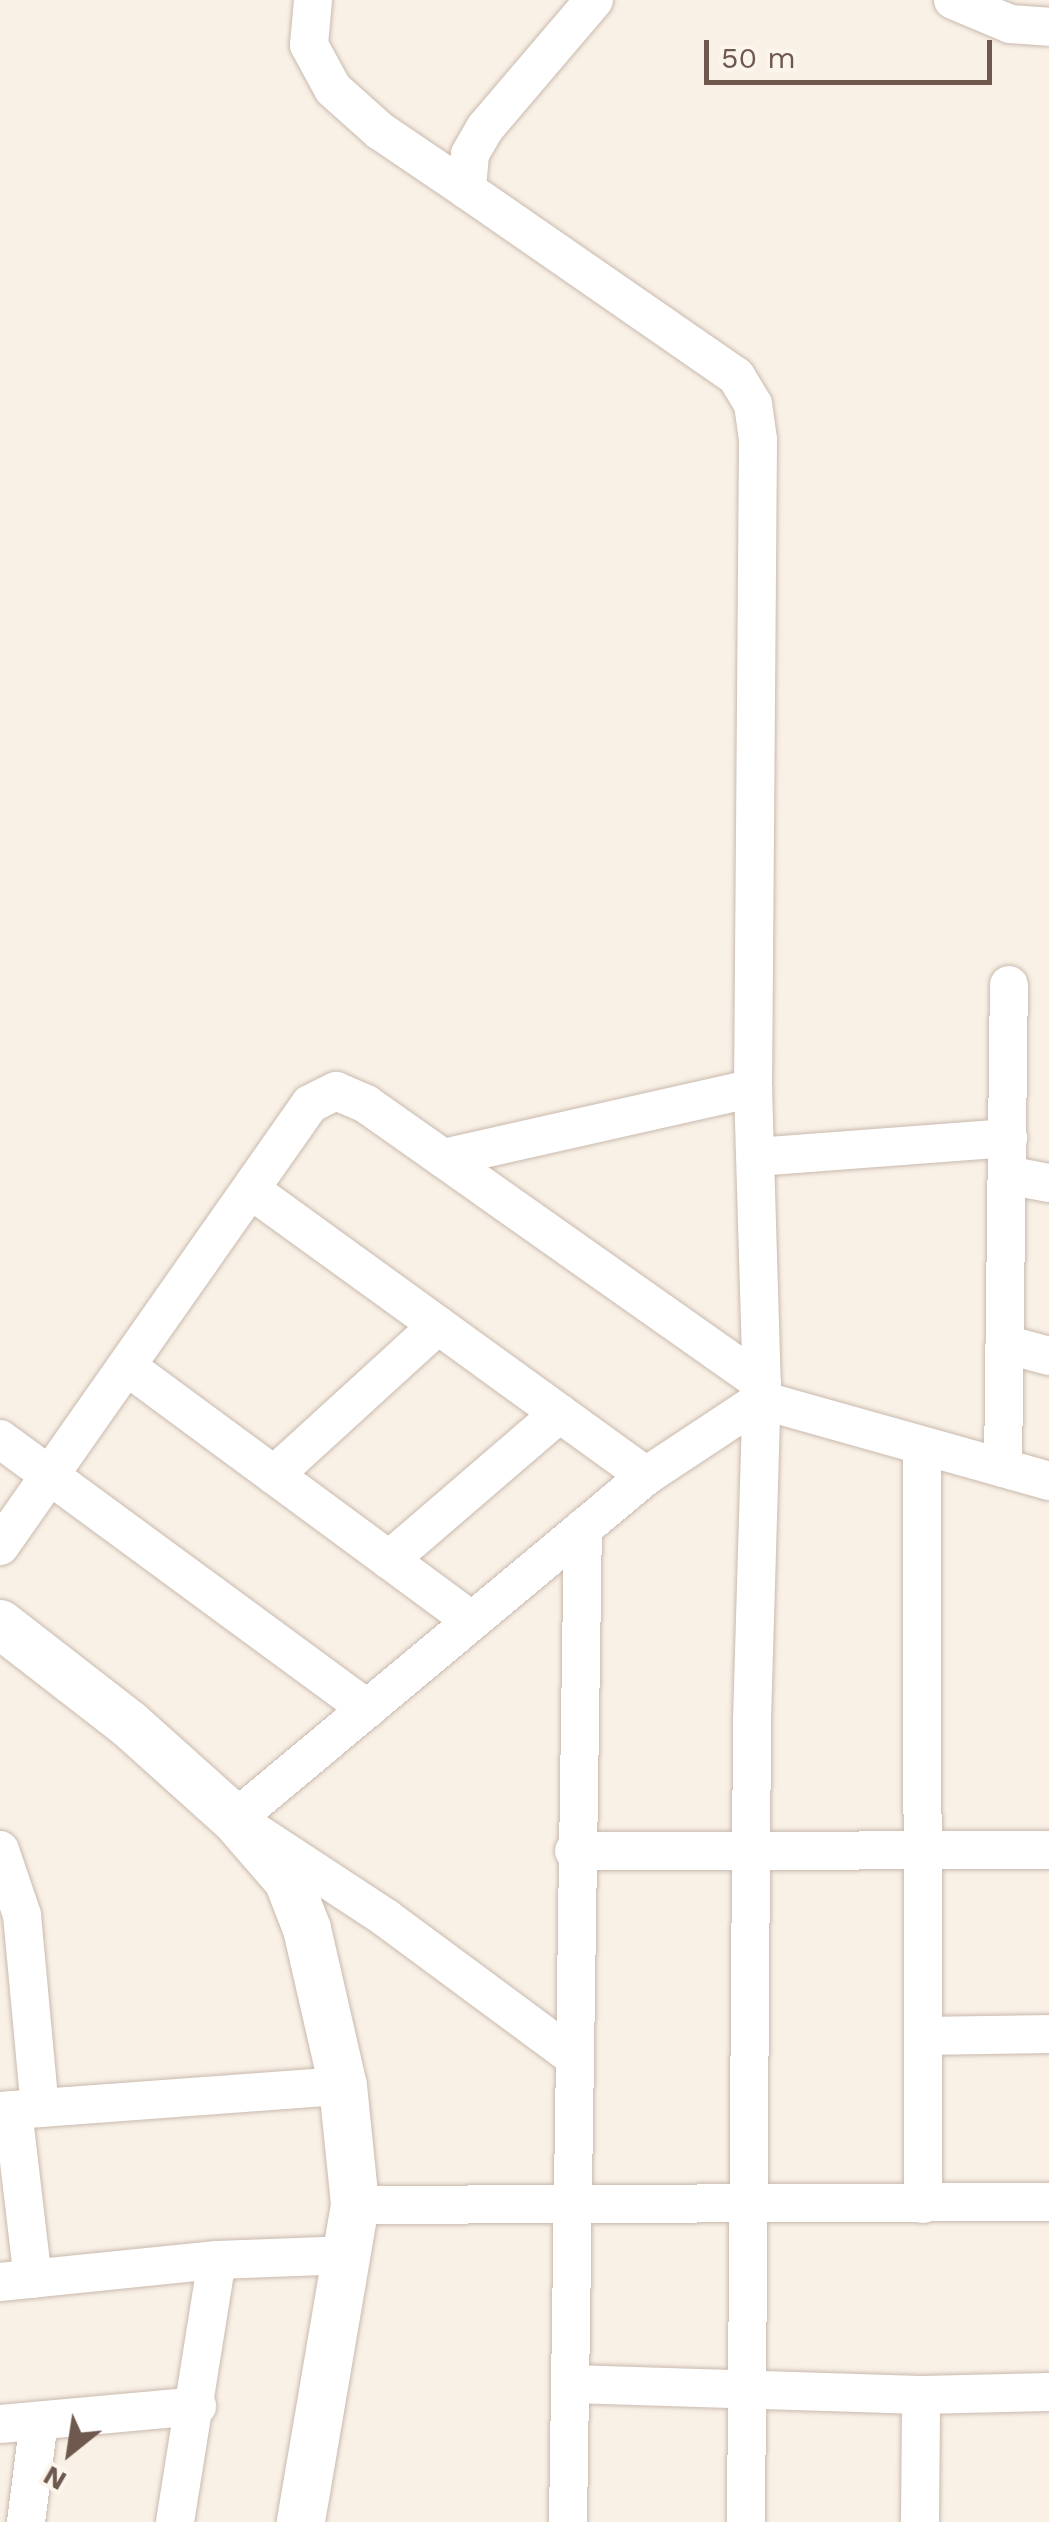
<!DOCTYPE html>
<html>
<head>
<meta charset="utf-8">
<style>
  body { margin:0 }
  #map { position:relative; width:1049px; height:2522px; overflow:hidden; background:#f9f1e6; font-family:"Work Sans",sans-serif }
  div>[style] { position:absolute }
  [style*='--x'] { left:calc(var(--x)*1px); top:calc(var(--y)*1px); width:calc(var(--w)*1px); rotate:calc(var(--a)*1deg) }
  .roads { filter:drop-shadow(0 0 2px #c9b9ae) drop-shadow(0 0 2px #c9b9ae) }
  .minor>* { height:38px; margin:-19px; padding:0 19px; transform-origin:19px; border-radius:19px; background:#fff }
  .tertiary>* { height:48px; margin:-24px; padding:0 24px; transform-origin:24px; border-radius:24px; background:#fff }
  span { translate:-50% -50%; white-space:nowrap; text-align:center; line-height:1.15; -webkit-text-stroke:8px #fcf5ec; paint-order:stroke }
  .north { position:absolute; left:20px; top:2402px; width:100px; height:100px; -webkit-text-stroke:8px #fcf5ec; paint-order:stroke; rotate:210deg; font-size:28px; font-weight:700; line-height:40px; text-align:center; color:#6f594e }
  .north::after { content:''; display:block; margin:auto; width:35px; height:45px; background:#6f594e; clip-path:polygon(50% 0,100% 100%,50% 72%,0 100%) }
  .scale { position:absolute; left:704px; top:40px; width:288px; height:45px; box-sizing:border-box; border:5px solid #6f594e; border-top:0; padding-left:12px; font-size:30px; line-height:35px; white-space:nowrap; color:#6f594e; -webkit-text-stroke:8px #fcf5ec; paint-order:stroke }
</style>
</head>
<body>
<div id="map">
  <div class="roads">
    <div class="minor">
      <i style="--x:313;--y:0;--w:45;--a:95.1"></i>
      <i style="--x:309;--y:45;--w:50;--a:61.4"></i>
      <i style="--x:333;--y:89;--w:63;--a:41.8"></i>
      <i style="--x:380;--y:131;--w:105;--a:34.1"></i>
      <i style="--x:594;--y:0;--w:168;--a:130.4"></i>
      <i style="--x:485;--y:128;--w:30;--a:120"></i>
      <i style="--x:470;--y:154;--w:36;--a:95"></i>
      <i style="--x:467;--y:190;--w:327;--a:34.7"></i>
      <i style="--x:736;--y:376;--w:33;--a:59"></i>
      <i style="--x:753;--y:404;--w:36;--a:82"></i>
      <i style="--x:758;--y:440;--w:648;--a:90.44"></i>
      <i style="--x:753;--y:1088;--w:295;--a:88.3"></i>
      <i style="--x:762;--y:1383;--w:342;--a:91.7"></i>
      <i style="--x:752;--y:1725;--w:797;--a:90.43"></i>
      <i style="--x:953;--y:0;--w:62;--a:22.8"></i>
      <i style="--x:1010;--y:24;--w:39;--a:4"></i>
      <i style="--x:756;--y:1157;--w:253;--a:-4.3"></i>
      <i style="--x:443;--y:1158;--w:318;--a:-12.7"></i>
      <i style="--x:1007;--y:1175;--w:43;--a:10.8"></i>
      <i style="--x:251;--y:1190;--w:488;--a:35.9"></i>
      <i style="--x:1005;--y:1344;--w:46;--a:15.3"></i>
      <i style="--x:129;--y:1368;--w:425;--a:36.4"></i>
      <i style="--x:0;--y:1439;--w:456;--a:36.3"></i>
      <i style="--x:922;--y:1446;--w:758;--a:89.92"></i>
      <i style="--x:1003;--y:1468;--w:483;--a:-89.3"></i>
      <i style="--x:274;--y:1475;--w:222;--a:-42.4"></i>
      <i style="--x:0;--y:1546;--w:540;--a:-54.96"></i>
      <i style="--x:310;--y:1104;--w:29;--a:-27"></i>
      <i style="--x:336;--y:1091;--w:33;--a:23"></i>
      <i style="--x:366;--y:1104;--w:484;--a:35.2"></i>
      <i style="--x:389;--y:1560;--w:225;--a:-40.7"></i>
      <i style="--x:0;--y:1850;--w:69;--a:71.3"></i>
      <i style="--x:22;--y:1915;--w:194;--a:84.7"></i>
      <i style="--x:574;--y:1851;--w:475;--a:-0.1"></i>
      <i style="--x:923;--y:2036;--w:126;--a:-0.9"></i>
      <i style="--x:571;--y:2055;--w:230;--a:-143.5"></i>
      <i style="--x:386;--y:1918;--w:181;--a:-146.7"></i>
      <i style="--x:235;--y:1819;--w:535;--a:-39.85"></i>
      <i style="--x:646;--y:1476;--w:138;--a:-33.5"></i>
      <i style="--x:761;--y:1400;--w:299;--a:15.7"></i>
      <i style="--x:13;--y:2110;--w:170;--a:83.3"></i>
      <i style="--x:0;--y:2111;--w:344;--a:-4.2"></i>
      <i style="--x:355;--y:2205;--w:694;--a:-0.25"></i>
      <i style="--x:0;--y:2282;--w:218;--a:-5.8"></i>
      <i style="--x:217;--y:2260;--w:133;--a:-2.2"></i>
      <i style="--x:572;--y:2384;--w:349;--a:1.8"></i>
      <i style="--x:921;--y:2395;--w:128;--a:-1.3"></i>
      <i style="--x:0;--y:2424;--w:198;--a:-5.2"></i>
      <i style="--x:26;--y:2522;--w:102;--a:-82.7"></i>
      <i style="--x:175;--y:2522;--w:265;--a:-80.9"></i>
      <i style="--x:568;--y:2522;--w:994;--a:-89.14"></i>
      <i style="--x:920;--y:2522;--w:127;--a:-89.5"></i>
    </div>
    <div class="tertiary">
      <i style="--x:0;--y:1624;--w:163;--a:37.8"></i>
      <i style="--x:129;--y:1724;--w:142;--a:41.9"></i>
      <i style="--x:235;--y:1819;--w:81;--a:49"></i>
      <i style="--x:288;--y:1880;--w:53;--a:68.8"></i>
      <i style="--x:307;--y:1929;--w:161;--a:77.1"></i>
      <i style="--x:343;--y:2086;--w:120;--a:84.2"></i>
      <i style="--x:355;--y:2205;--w:322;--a:99.7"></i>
    </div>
  </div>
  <div class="north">N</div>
  <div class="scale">50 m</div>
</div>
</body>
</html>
